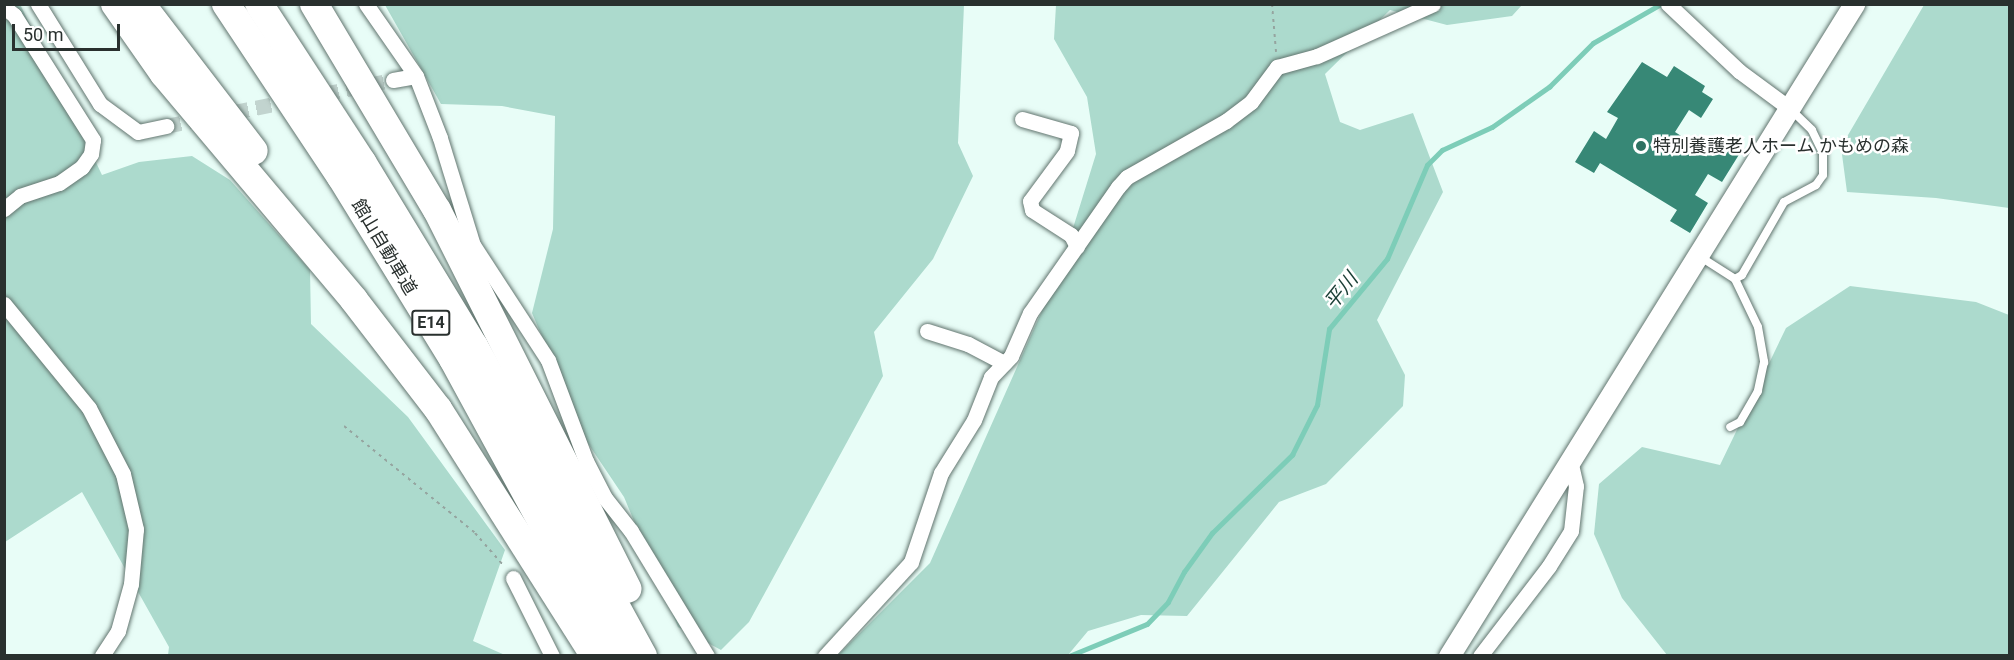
<!DOCTYPE html>
<html>
<head>
<meta charset="utf-8">
<style>
  body { margin:0 }
  #map { position:relative; width:2014px; height:660px; overflow:hidden; background:#e8fdf7; font-family:Roboto,"Noto Sans JP",sans-serif }
  div>[style] { position:absolute }
  [style*='--x'] { left:calc(var(--x)*1px); top:calc(var(--y)*1px); width:calc(var(--w)*1px); rotate:calc(var(--a)*1deg) }
  .green>* { inset:0; background:#acdacd }
  .stream>* { height:4.5px; margin:-2.25px; padding:0 2.25px; transform-origin:2.25px; border-radius:2.25px; background:#7dcdb8 }
  .building>* { inset:0; background:#378876 }
  .street-tunnel>* { height:15px; margin-top:-7.5px; transform-origin:0; background:repeating-linear-gradient(90deg,#c2d4cf 0 15px,transparent 0 23px) }
  .path>* { height:2px; margin-top:-1px; transform-origin:0; background:repeating-linear-gradient(90deg,#95a49f 0 3px,transparent 0 7.5px) }
  .roads { filter:drop-shadow(0 0 2px #62756f) drop-shadow(0 0 2px #62756f) }
  .lane>* { height:8px; margin:-4px; padding:0 4px; transform-origin:4px; border-radius:4px; background:#fff }
  .street>* { height:15px; margin:-7.5px; padding:0 7.5px; transform-origin:7.5px; border-radius:7.5px; background:#fff }
  .secondary>* { height:21px; margin:-10.5px; padding:0 10.5px; transform-origin:10.5px; border-radius:10.5px; background:#fff }
  .highway>* { height:28px; margin:-14px; padding:0 14px; transform-origin:14px; border-radius:14px; background:#fff }
  .dots>* { width:16px; height:16px; translate:-50% -50%; box-sizing:border-box; border:3px solid #fff; border-radius:50% }
  span { translate:-50% -50%; white-space:nowrap; text-align:center; line-height:1.15; -webkit-text-stroke:5px #fff; paint-order:stroke }
  .shield-label span { padding:2px 4px; background:#fff; border:2px solid; border-radius:4px; -webkit-text-stroke-width:0 }
  .shield-label { font-size:16px; color:#29302e; font-weight:700 }
  .poi-label { font-size:18px; color:#29302e }
  .left { translate:0 -50%; text-align:left }
  .street-label { font-size:18px; color:#29302e }
  .water-label { font-size:20px; color:#193e35; font-style:italic }
  .frame { position:absolute; inset:0; border:6px solid #29302e; pointer-events:none }
  .scale { position:absolute; left:12px; top:24px; width:108px; height:27px; box-sizing:border-box; border:3px solid #29302e; border-top:0; padding-left:8px; font-size:18px; line-height:21px; white-space:nowrap; color:#29302e; -webkit-text-stroke:4px #fff; paint-order:stroke }
</style>
</head>
<body>
<div id="map">
  <div class="green">
    <i style="clip-path:polygon(20px 4px,102px 175px,139px 162px,192px 156px,230px 180px,310px 270px,311px 324px,408px 417px,505px 550px,473px 641px,505px 655px,168px 655px,169px 647px,82px 492px,5px 542px,4px 5px)"></i>
    <i style="clip-path:polygon(385px 5px,964px 5px,958px 143px,973px 176px,933px 259px,874px 332px,883px 376px,749px 622px,721px 650px,678px 627px,624px 497px,587px 442px,532px 313px,553px 229px,555px 116px,502px 106px,441px 104px)"></i>
    <i style="clip-path:polygon(1056px 5px,1522px 5px,1512px 16px,1447px 25px,1390px 10px,1325px 74px,1340px 122px,1360px 130px,1413px 113px,1443px 192px,1377px 320px,1405px 375px,1403px 406px,1326px 484px,1279px 502px,1187px 616px,1141px 615px,1088px 631px,1068px 655px,837px 656px,930px 563px,1060px 270px,1096px 154px,1087px 97px,1054px 39px)"></i>
    <i style="clip-path:polygon(1924px 5px,2009px 5px,2009px 208px,1936px 198px,1847px 192px,1841px 147px)"></i>
    <i style="clip-path:polygon(1850px 286px,1976px 302px,2009px 315px,2009px 655px,1667px 655px,1622px 598px,1594px 534px,1599px 484px,1642px 447px,1720px 465px,1786px 328px)"></i>
  </div>
  <div class="stream">
    <i style="--x:1069;--y:656;--w:84;--a:-22.3"></i>
    <i style="--x:1147;--y:624;--w:30;--a:-46"></i>
    <i style="--x:1168;--y:602;--w:34;--a:-62"></i>
    <i style="--x:1184;--y:572;--w:48;--a:-54.3"></i>
    <i style="--x:1212;--y:533;--w:112;--a:-44.3"></i>
    <i style="--x:1292;--y:455;--w:56;--a:-63.4"></i>
    <i style="--x:1317;--y:405;--w:77;--a:-81"></i>
    <i style="--x:1329;--y:329;--w:91;--a:-50.4"></i>
    <i style="--x:1387;--y:259;--w:102;--a:-66.9"></i>
    <i style="--x:1427;--y:165;--w:21;--a:-45"></i>
    <i style="--x:1442;--y:150;--w:55;--a:-24.7"></i>
    <i style="--x:1492;--y:127;--w:70;--a:-35.1"></i>
    <i style="--x:1549;--y:87;--w:62;--a:-45"></i>
    <i style="--x:1593;--y:43;--w:78;--a:-29.8"></i>
  </div>
  <div class="building">
    <i style="clip-path:polygon(1642px 62px,1667px 77px,1674px 66px,1705px 86px,1702px 92px,1713px 99px,1701px 118px,1689px 110px,1675px 132px,1709px 154px,1718px 139px,1740px 153px,1722px 182px,1708px 174px,1695px 195px,1708px 203px,1690px 233px,1670px 221px,1677px 210px,1600px 163px,1594px 173px,1575px 162px,1594px 131px,1606px 139px,1618px 118px,1607px 112px)"></i>
  </div>
  <div class="street-tunnel">
    <i style="--x:166;--y:126;--w:232;--a:-11.5"></i>
  </div>
  <div class="path">
    <i style="--x:1272;--y:4;--w:48;--a:85.2"></i>
    <i style="--x:344;--y:426;--w:169;--a:39.2"></i>
    <i style="--x:475;--y:533;--w:44;--a:48.7"></i>
  </div>
  <div class="roads">
    <div class="lane">
      <i style="--x:1699;--y:256;--w:43;--a:32.6"></i>
      <i style="--x:1735;--y:279;--w:53;--a:64.4"></i>
      <i style="--x:1758;--y:327;--w:36;--a:80"></i>
      <i style="--x:1764;--y:362;--w:30;--a:102"></i>
      <i style="--x:1758;--y:391;--w:36;--a:120"></i>
      <i style="--x:1740;--y:422;--w:11;--a:153"></i>
      <i style="--x:1735;--y:279;--w:8;--a:-30"></i>
      <i style="--x:1742;--y:275;--w:84;--a:-60.1"></i>
      <i style="--x:1784;--y:202;--w:36;--a:-28"></i>
      <i style="--x:1816;--y:185;--w:12;--a:-55"></i>
      <i style="--x:1823;--y:175;--w:22;--a:-90"></i>
      <i style="--x:1823;--y:153;--w:25;--a:-116"></i>
      <i style="--x:1812;--y:130;--w:30;--a:-136"></i>
    </div>
    <div class="street">
      <i style="--x:38;--y:4;--w:118;--a:58.2"></i>
      <i style="--x:100;--y:104;--w:47;--a:36.4"></i>
      <i style="--x:138;--y:132;--w:29;--a:-12"></i>
      <i style="--x:366;--y:4;--w:88;--a:55.2"></i>
      <i style="--x:416;--y:76;--w:66;--a:68.8"></i>
      <i style="--x:440;--y:138;--w:112;--a:72.9"></i>
      <i style="--x:473;--y:245;--w:137;--a:56.9"></i>
      <i style="--x:548;--y:360;--w:108;--a:69.4"></i>
      <i style="--x:586;--y:461;--w:42;--a:62.8"></i>
      <i style="--x:605;--y:498;--w:42;--a:51.8"></i>
      <i style="--x:631;--y:531;--w:146;--a:58.7"></i>
      <i style="--x:1668;--y:4;--w:98;--a:43.3"></i>
      <i style="--x:1739;--y:71;--w:62;--a:36.5"></i>
      <i style="--x:4;--y:7;--w:13;--a:39"></i>
      <i style="--x:14;--y:15;--w:148;--a:57.7"></i>
      <i style="--x:93;--y:140;--w:14;--a:98"></i>
      <i style="--x:91;--y:154;--w:16;--a:125"></i>
      <i style="--x:82;--y:167;--w:28;--a:145"></i>
      <i style="--x:59;--y:183;--w:41;--a:161.6"></i>
      <i style="--x:20;--y:196;--w:21;--a:141"></i>
      <i style="--x:393;--y:80;--w:23;--a:-10"></i>
      <i style="--x:1022;--y:119;--w:51;--a:15.9"></i>
      <i style="--x:1071;--y:133;--w:18;--a:103"></i>
      <i style="--x:1067;--y:151;--w:62;--a:126.5"></i>
      <i style="--x:1030;--y:201;--w:9;--a:77"></i>
      <i style="--x:1032;--y:210;--w:46;--a:32.7"></i>
      <i style="--x:1071;--y:235;--w:13;--a:63"></i>
      <i style="--x:4;--y:304;--w:134;--a:50.7"></i>
      <i style="--x:89;--y:408;--w:74;--a:62.7"></i>
      <i style="--x:123;--y:474;--w:57;--a:76.7"></i>
      <i style="--x:136;--y:529;--w:55;--a:95.2"></i>
      <i style="--x:131;--y:584;--w:49;--a:105.5"></i>
      <i style="--x:118;--y:631;--w:30;--a:123"></i>
      <i style="--x:927;--y:331;--w:43;--a:17.6"></i>
      <i style="--x:968;--y:344;--w:41;--a:27.8"></i>
      <i style="--x:513;--y:578;--w:87;--a:63.4"></i>
      <i style="--x:825;--y:656;--w:127;--a:-47.5"></i>
      <i style="--x:911;--y:562;--w:94;--a:-71.4"></i>
      <i style="--x:941;--y:473;--w:62;--a:-58.1"></i>
      <i style="--x:974;--y:420;--w:46;--a:-68.4"></i>
      <i style="--x:991;--y:377;--w:29;--a:-46"></i>
      <i style="--x:1011;--y:356;--w:47;--a:-66.2"></i>
      <i style="--x:1030;--y:313;--w:154;--a:-55.1"></i>
      <i style="--x:1118;--y:187;--w:13;--a:-48"></i>
      <i style="--x:1127;--y:177;--w:114;--a:-29.5"></i>
      <i style="--x:1226;--y:121;--w:31;--a:-37"></i>
      <i style="--x:1251;--y:102;--w:44;--a:-53.4"></i>
      <i style="--x:1277;--y:67;--w:41;--a:-15.4"></i>
      <i style="--x:1317;--y:56;--w:127;--a:-24.1"></i>
      <i style="--x:1480;--y:656;--w:113;--a:-52.5"></i>
      <i style="--x:1549;--y:566;--w:41;--a:-57.8"></i>
      <i style="--x:1571;--y:531;--w:45;--a:-83.7"></i>
      <i style="--x:1576;--y:486;--w:27;--a:-103"></i>
    </div>
    <div class="secondary">
      <i style="--x:1449;--y:656;--w:768;--a:-58.15"></i>
    </div>
    <div class="highway">
      <i style="--x:115;--y:4;--w:85;--a:55"></i>
      <i style="--x:164;--y:74;--w:295;--a:49.9"></i>
      <i style="--x:354;--y:300;--w:138;--a:52.4"></i>
      <i style="--x:438;--y:409;--w:293;--a:57.6"></i>
      <i style="--x:141;--y:4;--w:185;--a:52.5"></i>
      <i style="--x:226;--y:4;--w:208;--a:56.4"></i>
      <i style="--x:341;--y:177;--w:214;--a:58.4"></i>
      <i style="--x:453;--y:359;--w:338;--a:61.4"></i>
      <i style="--x:259;--y:4;--w:189;--a:56.9"></i>
      <i style="--x:362;--y:162;--w:215;--a:58.7"></i>
      <i style="--x:474;--y:346;--w:353;--a:61.4"></i>
      <i style="--x:314;--y:4;--w:240;--a:59.2"></i>
      <i style="--x:437;--y:210;--w:424;--a:63.3"></i>
    </div>
  </div>
  <div class="dots">
    <i style="left:1641px;top:146px;background:#2f7162"></i>
  </div>
  <div class="shield-label">
    <span style="left:431px;top:323px">E14</span>
  </div>
  <div class="poi-label">
    <span class="left" style="left:1653px;top:146px">特別養護老人ホーム かもめの森</span>
  </div>
  <div class="street-label">
    <span style="left:384px;top:247px;rotate:59deg">館山自動車道</span>
  </div>
  <div class="water-label">
    <span style="left:1341px;top:291px;rotate:-51deg">平川</span>
  </div>
  <div class="frame"></div>
  <div class="scale">50 m</div>
</div>
</body>
</html>
